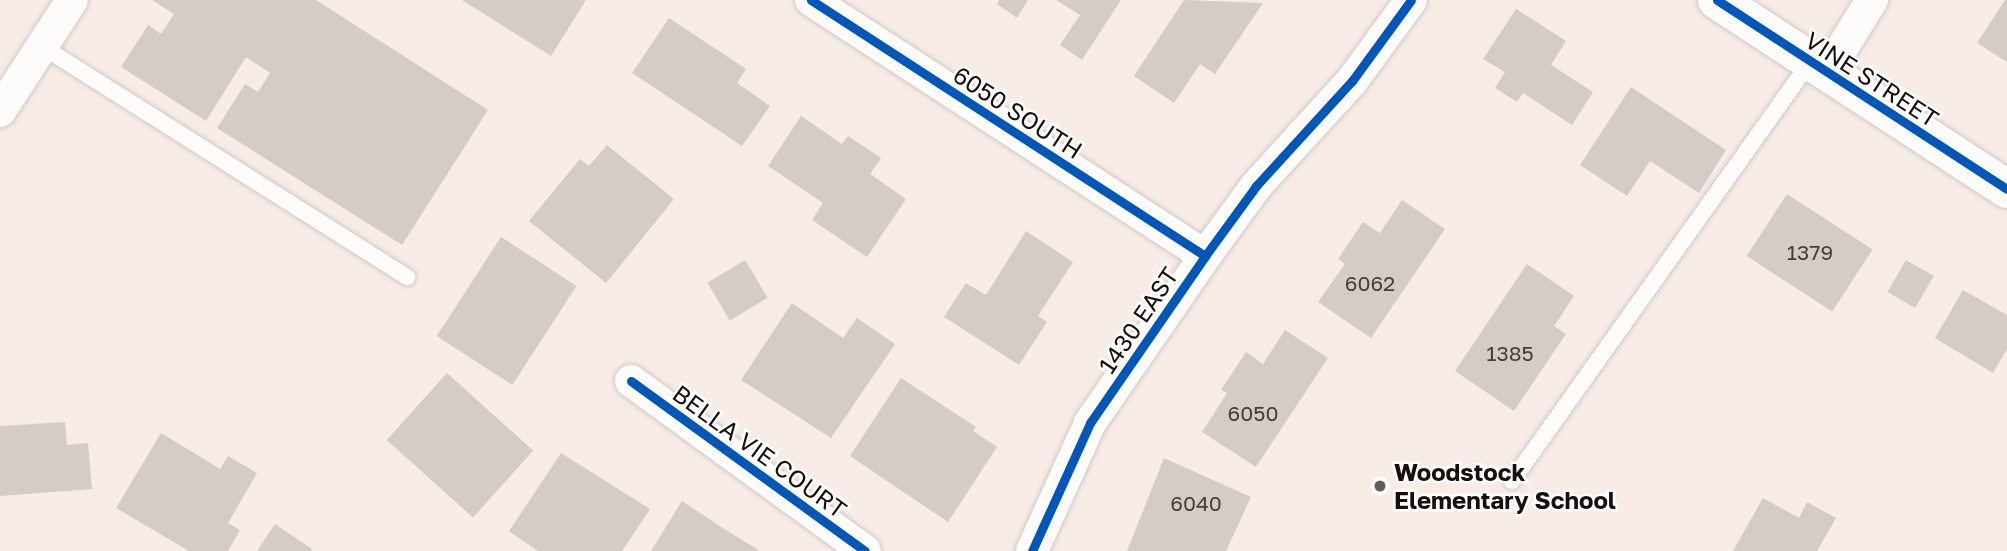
<!DOCTYPE html>
<html>
<head>
<meta charset="utf-8">
<style>
  body { margin:0 }
  #map { position:relative; width:2007px; height:551px; overflow:hidden; background:#f8ece7; font-family:"Golos Text",sans-serif }
  div>[style] { position:absolute }
  [style*='--x'] { left:calc(var(--x)*1px); top:calc(var(--y)*1px); width:calc(var(--w)*1px); rotate:calc(var(--a)*1deg) }
  .building>* { inset:0; background:#d5cbc7; transform-origin:0 0 }
  .roads { filter:drop-shadow(0 0 2px #d2c8c4) drop-shadow(0 0 2px #d2c8c4) }
  .service>* { height:16px; margin:-8px; padding:0 8px; transform-origin:8px; border-radius:8px; background:#fefcfb }
  .minor>* { height:32px; margin:-16px; padding:0 16px; transform-origin:16px; border-radius:16px; background:#fefcfb }
  .tertiary>* { height:38px; margin:-19px; padding:0 19px; transform-origin:19px; border-radius:19px; background:#fefcfb }
  .cycleway>* { height:9px; margin:-4.5px; padding:0 4.5px; transform-origin:4.5px; border-radius:4.5px; background:#0057b8 }
  .dots>* { width:19px; height:19px; translate:-50% -50%; box-sizing:border-box; border:4px solid #fff; border-radius:50% }
  span { translate:-50% -50%; white-space:nowrap; text-align:center; line-height:1.15; -webkit-text-stroke:5px #fff; paint-order:stroke }
  .number-label { font-size:21px; color:#473e3b }
  .number-label span { -webkit-text-stroke-width:0 }
  .street-label { font-size:24px; color:#180f0c }
  .poi-label { font-size:24px; color:#180f0c; font-weight:700 }
  .left { translate:0 -50%; text-align:left }
</style>
</head>
<body>
<div id="map">
  <div class="building">
    <i style="clip-path:polygon(152px 0,316px 0,488px 110px,402px 245px,217px 128px,245px 84px,258px 92px,270px 73px,246px 57px,206px 121px,121px 67px,148px 25px,161px 34px,174px 14px)"></i>
    <i style="clip-path:polygon(462px 0,586px 0,551px 56px)"></i>
    <i style="clip-path:polygon(999px 0,1028px 0,1017px 18px,997px 4px)"></i>
    <i style="clip-path:polygon(1056px 0,1121px 0,1082px 60px,1060px 45px,1080px 15px)"></i>
    <i style="clip-path:polygon(1184px 0,1263px 3px,1215px 74px,1200px 64px,1174px 103px,1134px 76px)"></i>
    <i style="clip-path:polygon(2005px 0,2007px 0,2007px 62px,1977px 43px)"></i>
    <i style="clip-path:polygon(1516px 9px,1566px 41px,1551px 65px,1593px 92px,1572px 125px,1523px 93px,1517px 102px,1495px 88px,1505px 72px,1483px 59px)"></i>
    <i style="clip-path:polygon(669px 18px,746px 69px,737px 83px,770px 106px,742px 146px,632px 73px)"></i>
    <i style="clip-path:polygon(1631px 87px,1726px 150px,1699px 193px,1650px 161px,1627px 196px,1580px 165px)"></i>
    <i style="clip-path:polygon(801px 116px,842px 144px,848px 136px,881px 158px,870px 174px,906px 199px,867px 257px,812px 220px,823px 203px,768px 166px)"></i>
    <i style="clip-path:polygon(607px 145px,674px 199px,606px 283px,529px 221px,580px 159px,589px 166px)"></i>
    <i style="left:1787px;top:194px;width:102px;height:74px;rotate:33deg"></i>
    <i style="clip-path:polygon(1402px 200px,1445px 229px,1371px 338px,1318px 302px,1345px 264px,1338px 259px,1363px 222px,1380px 233px)"></i>
    <i style="clip-path:polygon(1026px 231px,1073px 262px,1038px 316px,1047px 322px,1019px 365px,944px 317px,966px 283px,986px 295px)"></i>
    <i style="left:501px;top:237px;width:90px;height:118px;rotate:33deg"></i>
    <i style="left:745px;top:260px;width:44px;height:44px;rotate:59deg"></i>
    <i style="left:1906px;top:260px;width:32px;height:37px;rotate:30deg"></i>
    <i style="clip-path:polygon(1527px 264px,1574px 296px,1554px 326px,1566px 334px,1514px 411px,1455px 371px)"></i>
    <i style="clip-path:polygon(1963px 290px,2007px 315px,2007px 349px,1993px 373px,1935px 338px)"></i>
    <i style="clip-path:polygon(792px 303px,843px 338px,857px 318px,895px 344px,831px 438px,741px 380px)"></i>
    <i style="clip-path:polygon(1285px 330px,1328px 358px,1256px 467px,1202px 432px,1227px 393px,1221px 390px,1246px 352px,1263px 364px)"></i>
    <i style="left:447px;top:373px;width:116px;height:90px;rotate:42deg"></i>
    <i style="clip-path:polygon(901px 378px,976px 427px,973px 431px,997px 447px,948px 522px,850px 456px)"></i>
    <i style="clip-path:polygon(65px 422px,67px 445px,88px 443px,92px 489px,0 496px,0 426px)"></i>
    <i style="clip-path:polygon(161px 433px,220px 469px,228px 456px,257px 473px,228px 523px,240px 530px,228px 551px,189px 551px,116px 508px)"></i>
    <i style="clip-path:polygon(561px 453px,650px 509px,622px 551px,538px 551px,509px 531px)"></i>
    <i style="clip-path:polygon(1164px 458px,1251px 497px,1226px 551px,1127px 551px)"></i>
    <i style="clip-path:polygon(1763px 498px,1799px 518px,1807px 502px,1836px 518px,1817px 551px,1733px 551px)"></i>
    <i style="clip-path:polygon(682px 501px,721px 527px,760px 551px,651px 551px)"></i>
    <i style="clip-path:polygon(275px 524px,312px 549px,311px 551px,257px 551px)"></i>
  </div>
  <div class="roads">
    <div class="service">
      <i style="--x:43;--y:47;--w:431;--a:32.3"></i>
      <i style="--x:1512;--y:481;--w:514;--a:-54.58"></i>
    </div>
    <div class="minor">
      <i style="--x:811;--y:0;--w:470;--a:33"></i>
      <i style="--x:1827;--y:72;--w:85;--a:-58"></i>
      <i style="--x:0;--y:111;--w:132;--a:-57"></i>
      <i style="--x:631;--y:381;--w:289;--a:36"></i>
      <i style="--x:1032;--y:551;--w:141;--a:-65.6"></i>
      <i style="--x:1090;--y:423;--w:203;--a:-55.4"></i>
      <i style="--x:1205;--y:256;--w:87;--a:-53.9"></i>
      <i style="--x:1256;--y:186;--w:142;--a:-47.6"></i>
      <i style="--x:1352;--y:81;--w:100;--a:-53.9"></i>
    </div>
    <div class="tertiary">
      <i style="--x:1717;--y:0;--w:346;--a:33.1"></i>
    </div>
  </div>
  <div class="cycleway">
    <i style="--x:811;--y:0;--w:470;--a:33"></i>
    <i style="--x:1717;--y:0;--w:346;--a:33.1"></i>
    <i style="--x:631;--y:381;--w:289;--a:36"></i>
    <i style="--x:1032;--y:551;--w:141;--a:-65.6"></i>
    <i style="--x:1090;--y:423;--w:203;--a:-55.4"></i>
    <i style="--x:1205;--y:256;--w:87;--a:-53.9"></i>
    <i style="--x:1256;--y:186;--w:142;--a:-47.6"></i>
    <i style="--x:1352;--y:81;--w:100;--a:-53.9"></i>
  </div>
  <div class="dots">
    <i style="left:1380px;top:486px;background:#665c59"></i>
  </div>
  <div class="number-label">
    <span style="left:1810px;top:252px">1379</span>
    <span style="left:1370px;top:283px">6062</span>
    <span style="left:1510px;top:353px">1385</span>
    <span style="left:1253px;top:413px">6050</span>
    <span style="left:1196px;top:503px">6040</span>
  </div>
  <div class="street-label">
    <span style="left:1872px;top:79px;rotate:33deg">VINE STREET</span>
    <span style="left:1018px;top:112px;rotate:33deg">6050 SOUTH</span>
    <span style="left:1138px;top:320px;rotate:-56deg">1430 EAST</span>
    <span style="left:760px;top:451px;rotate:36deg">BELLA VIE COURT</span>
  </div>
  <div class="poi-label">
    <span class="left" style="left:1394px;top:486px">Woodstock<br>Elementary School</span>
  </div>
</div>
</body>
</html>
